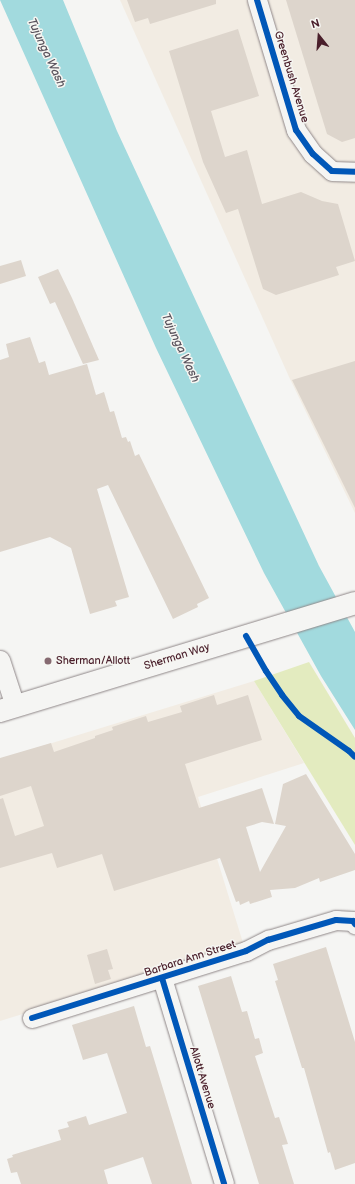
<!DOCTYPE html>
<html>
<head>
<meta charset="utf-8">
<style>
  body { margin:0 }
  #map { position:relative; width:355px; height:1184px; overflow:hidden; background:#f5f5f3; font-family:"Balsamiq Sans",sans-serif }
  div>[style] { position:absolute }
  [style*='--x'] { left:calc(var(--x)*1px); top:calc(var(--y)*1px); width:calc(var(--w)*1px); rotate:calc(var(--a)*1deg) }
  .built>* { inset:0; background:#f2ece3 }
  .green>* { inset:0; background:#e3ebbf }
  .water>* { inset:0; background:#a2dade }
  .building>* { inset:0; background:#ddd5cc }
  .roads { filter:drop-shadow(0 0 1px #8f8788) drop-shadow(0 0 1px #8f8788) }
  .street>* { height:19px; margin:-9.5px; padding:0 9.5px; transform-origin:9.5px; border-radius:9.5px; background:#f5f5f3 }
  .primary>* { height:22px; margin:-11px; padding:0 11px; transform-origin:11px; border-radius:11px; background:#f5f5f3 }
  .cycleway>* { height:6px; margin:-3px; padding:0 3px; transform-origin:3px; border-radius:3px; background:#0057b8 }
  .dots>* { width:11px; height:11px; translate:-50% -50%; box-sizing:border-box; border:2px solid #f6f6f2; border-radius:50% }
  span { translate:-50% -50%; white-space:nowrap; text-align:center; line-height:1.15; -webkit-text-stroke:3px #f6f6f2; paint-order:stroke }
  .street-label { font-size:11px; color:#4a1f2b }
  .poi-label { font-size:11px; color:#4a1f2b }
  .left { translate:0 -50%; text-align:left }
  .water-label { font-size:12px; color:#5a545e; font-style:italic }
  .north { position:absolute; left:299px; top:16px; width:40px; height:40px; -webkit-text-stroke:3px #f6f6f2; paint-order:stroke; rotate:343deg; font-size:11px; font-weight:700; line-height:16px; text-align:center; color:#4a1f2b }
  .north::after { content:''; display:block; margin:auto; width:14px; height:18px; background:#4a1f2b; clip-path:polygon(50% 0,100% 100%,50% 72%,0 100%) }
</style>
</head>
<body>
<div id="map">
  <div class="built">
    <i style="clip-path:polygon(120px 0,355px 0,355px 513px,290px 379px)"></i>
    <i style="clip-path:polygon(254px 681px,304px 763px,198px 797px,244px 946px,0 1021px,0 759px)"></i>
  </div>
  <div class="green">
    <i style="clip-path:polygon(309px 662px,355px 738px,355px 845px,254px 681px)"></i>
  </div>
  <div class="water">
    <i style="clip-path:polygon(0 0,63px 0,117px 131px,319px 566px,355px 632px,355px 730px,321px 676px,264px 573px,156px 348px)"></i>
  </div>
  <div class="building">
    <i style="clip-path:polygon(127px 0,216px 0,216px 4px,150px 24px,148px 18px,135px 22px)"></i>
    <i style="clip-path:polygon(286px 0,355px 0,355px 138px,342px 142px,327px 134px)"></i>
    <i style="clip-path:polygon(238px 29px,259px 96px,211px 111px,225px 157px,247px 150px,262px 204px,301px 192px,322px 201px,338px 204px,355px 261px,336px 267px,339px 275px,276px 295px,263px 289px,238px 209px,226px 213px,203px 162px,169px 51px)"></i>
    <i style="clip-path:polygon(21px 260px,26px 276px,0 284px,0 266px)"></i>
    <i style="clip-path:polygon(58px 269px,72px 298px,99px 360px,83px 364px,55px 302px,50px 304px,38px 277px)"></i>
    <i style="clip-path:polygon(30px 337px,39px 363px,45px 361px,49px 375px,87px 364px,96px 395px,104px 392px,110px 412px,114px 411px,122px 438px,126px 437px,128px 442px,130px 441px,135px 456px,139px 454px,209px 598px,197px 604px,198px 607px,173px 619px,108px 485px,97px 489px,129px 597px,115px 601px,117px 606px,90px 614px,71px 548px,50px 537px,0 552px,0 360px,9px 357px,6px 344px)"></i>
    <i style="clip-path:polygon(355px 361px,355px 508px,292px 380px)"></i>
    <i style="clip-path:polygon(214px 695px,217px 705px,248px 695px,262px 740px,185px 764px,199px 808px,262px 788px,274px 824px,262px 822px,246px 827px,260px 872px,286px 826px,275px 824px,283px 784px,306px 774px,355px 854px,355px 870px,320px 882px,319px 878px,295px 888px,270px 890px,272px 897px,250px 904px,249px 901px,240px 905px,239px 901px,236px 902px,220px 858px,114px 891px,102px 854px,57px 868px,52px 853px,0 868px,0 799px,3px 798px,15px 836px,44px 826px,31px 786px,0 796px,0 758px,51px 743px,54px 752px,95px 738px,95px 736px,113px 730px,112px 727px,146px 716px,148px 722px,182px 712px,180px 706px)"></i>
    <i style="clip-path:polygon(326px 947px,355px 1042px,355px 1163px,335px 1170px,330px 1152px,328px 1153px,304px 1068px,302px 1068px,275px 981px,278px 980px,273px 964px)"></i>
    <i style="clip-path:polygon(107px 949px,113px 969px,108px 970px,111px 979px,95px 984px,87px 955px)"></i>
    <i style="clip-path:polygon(231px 976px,242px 1012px,247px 1011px,255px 1039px,259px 1038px,263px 1053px,255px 1056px,275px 1118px,279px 1117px,288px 1144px,282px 1145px,294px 1184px,259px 1184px,198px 986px)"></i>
    <i style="clip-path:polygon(134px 1006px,146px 1047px,150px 1046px,192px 1184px,152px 1184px,143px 1157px,104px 1170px,108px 1184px,21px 1184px,17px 1172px,11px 1173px,7px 1159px,13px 1157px,12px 1155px,61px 1140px,58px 1130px,69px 1127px,67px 1122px,86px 1116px,89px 1125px,127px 1113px,107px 1053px,83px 1060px,72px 1025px)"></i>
  </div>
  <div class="roads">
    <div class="street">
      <i style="--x:257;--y:0;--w:136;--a:73.3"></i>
      <i style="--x:296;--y:130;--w:29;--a:55"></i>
      <i style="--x:313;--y:154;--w:25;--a:42"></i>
      <i style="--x:332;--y:171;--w:23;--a:2"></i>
      <i style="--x:0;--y:660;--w:48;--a:71.9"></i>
      <i style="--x:162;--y:978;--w:215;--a:73.2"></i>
      <i style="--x:32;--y:1018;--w:224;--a:-17.4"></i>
      <i style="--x:246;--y:951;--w:25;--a:-27"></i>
      <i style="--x:268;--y:940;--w:71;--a:-16.4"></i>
      <i style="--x:336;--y:920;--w:17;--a:3"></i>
      <i style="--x:353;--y:921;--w:4;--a:56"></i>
    </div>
    <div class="primary">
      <i style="--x:0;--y:711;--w:371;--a:-16.9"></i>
    </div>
  </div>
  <div class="cycleway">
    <i style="--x:257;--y:0;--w:136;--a:73.3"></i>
    <i style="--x:296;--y:130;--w:29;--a:55"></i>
    <i style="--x:313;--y:154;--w:25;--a:42"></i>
    <i style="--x:332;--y:171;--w:23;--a:2"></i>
    <i style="--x:246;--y:636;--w:40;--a:60.3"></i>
    <i style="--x:266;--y:671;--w:29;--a:56"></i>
    <i style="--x:282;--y:695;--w:27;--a:51"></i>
    <i style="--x:299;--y:716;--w:61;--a:35"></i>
    <i style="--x:349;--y:751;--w:8;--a:45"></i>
    <i style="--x:162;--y:978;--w:215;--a:73.2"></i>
    <i style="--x:32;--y:1018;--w:224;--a:-17.4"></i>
    <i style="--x:246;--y:951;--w:25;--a:-27"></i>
    <i style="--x:268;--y:940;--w:71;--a:-16.4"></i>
    <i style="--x:336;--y:920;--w:17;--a:3"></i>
    <i style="--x:353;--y:921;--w:4;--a:56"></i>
  </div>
  <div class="dots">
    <i style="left:48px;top:661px;background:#866a71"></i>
  </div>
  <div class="street-label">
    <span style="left:291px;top:77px;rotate:73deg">Greenbush Avenue</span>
    <span style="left:177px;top:657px;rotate:-17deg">Sherman Way</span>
    <span style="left:190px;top:959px;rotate:-18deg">Barbara Ann Street</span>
    <span style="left:202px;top:1078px;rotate:73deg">Allott Avenue</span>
  </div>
  <div class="poi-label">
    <span class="left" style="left:56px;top:661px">Sherman/Allott</span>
  </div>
  <div class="water-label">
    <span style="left:46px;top:53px;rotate:65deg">Tujunga Wash</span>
    <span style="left:180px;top:348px;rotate:65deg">Tujunga Wash</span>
  </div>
  <div class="north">N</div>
</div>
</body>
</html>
